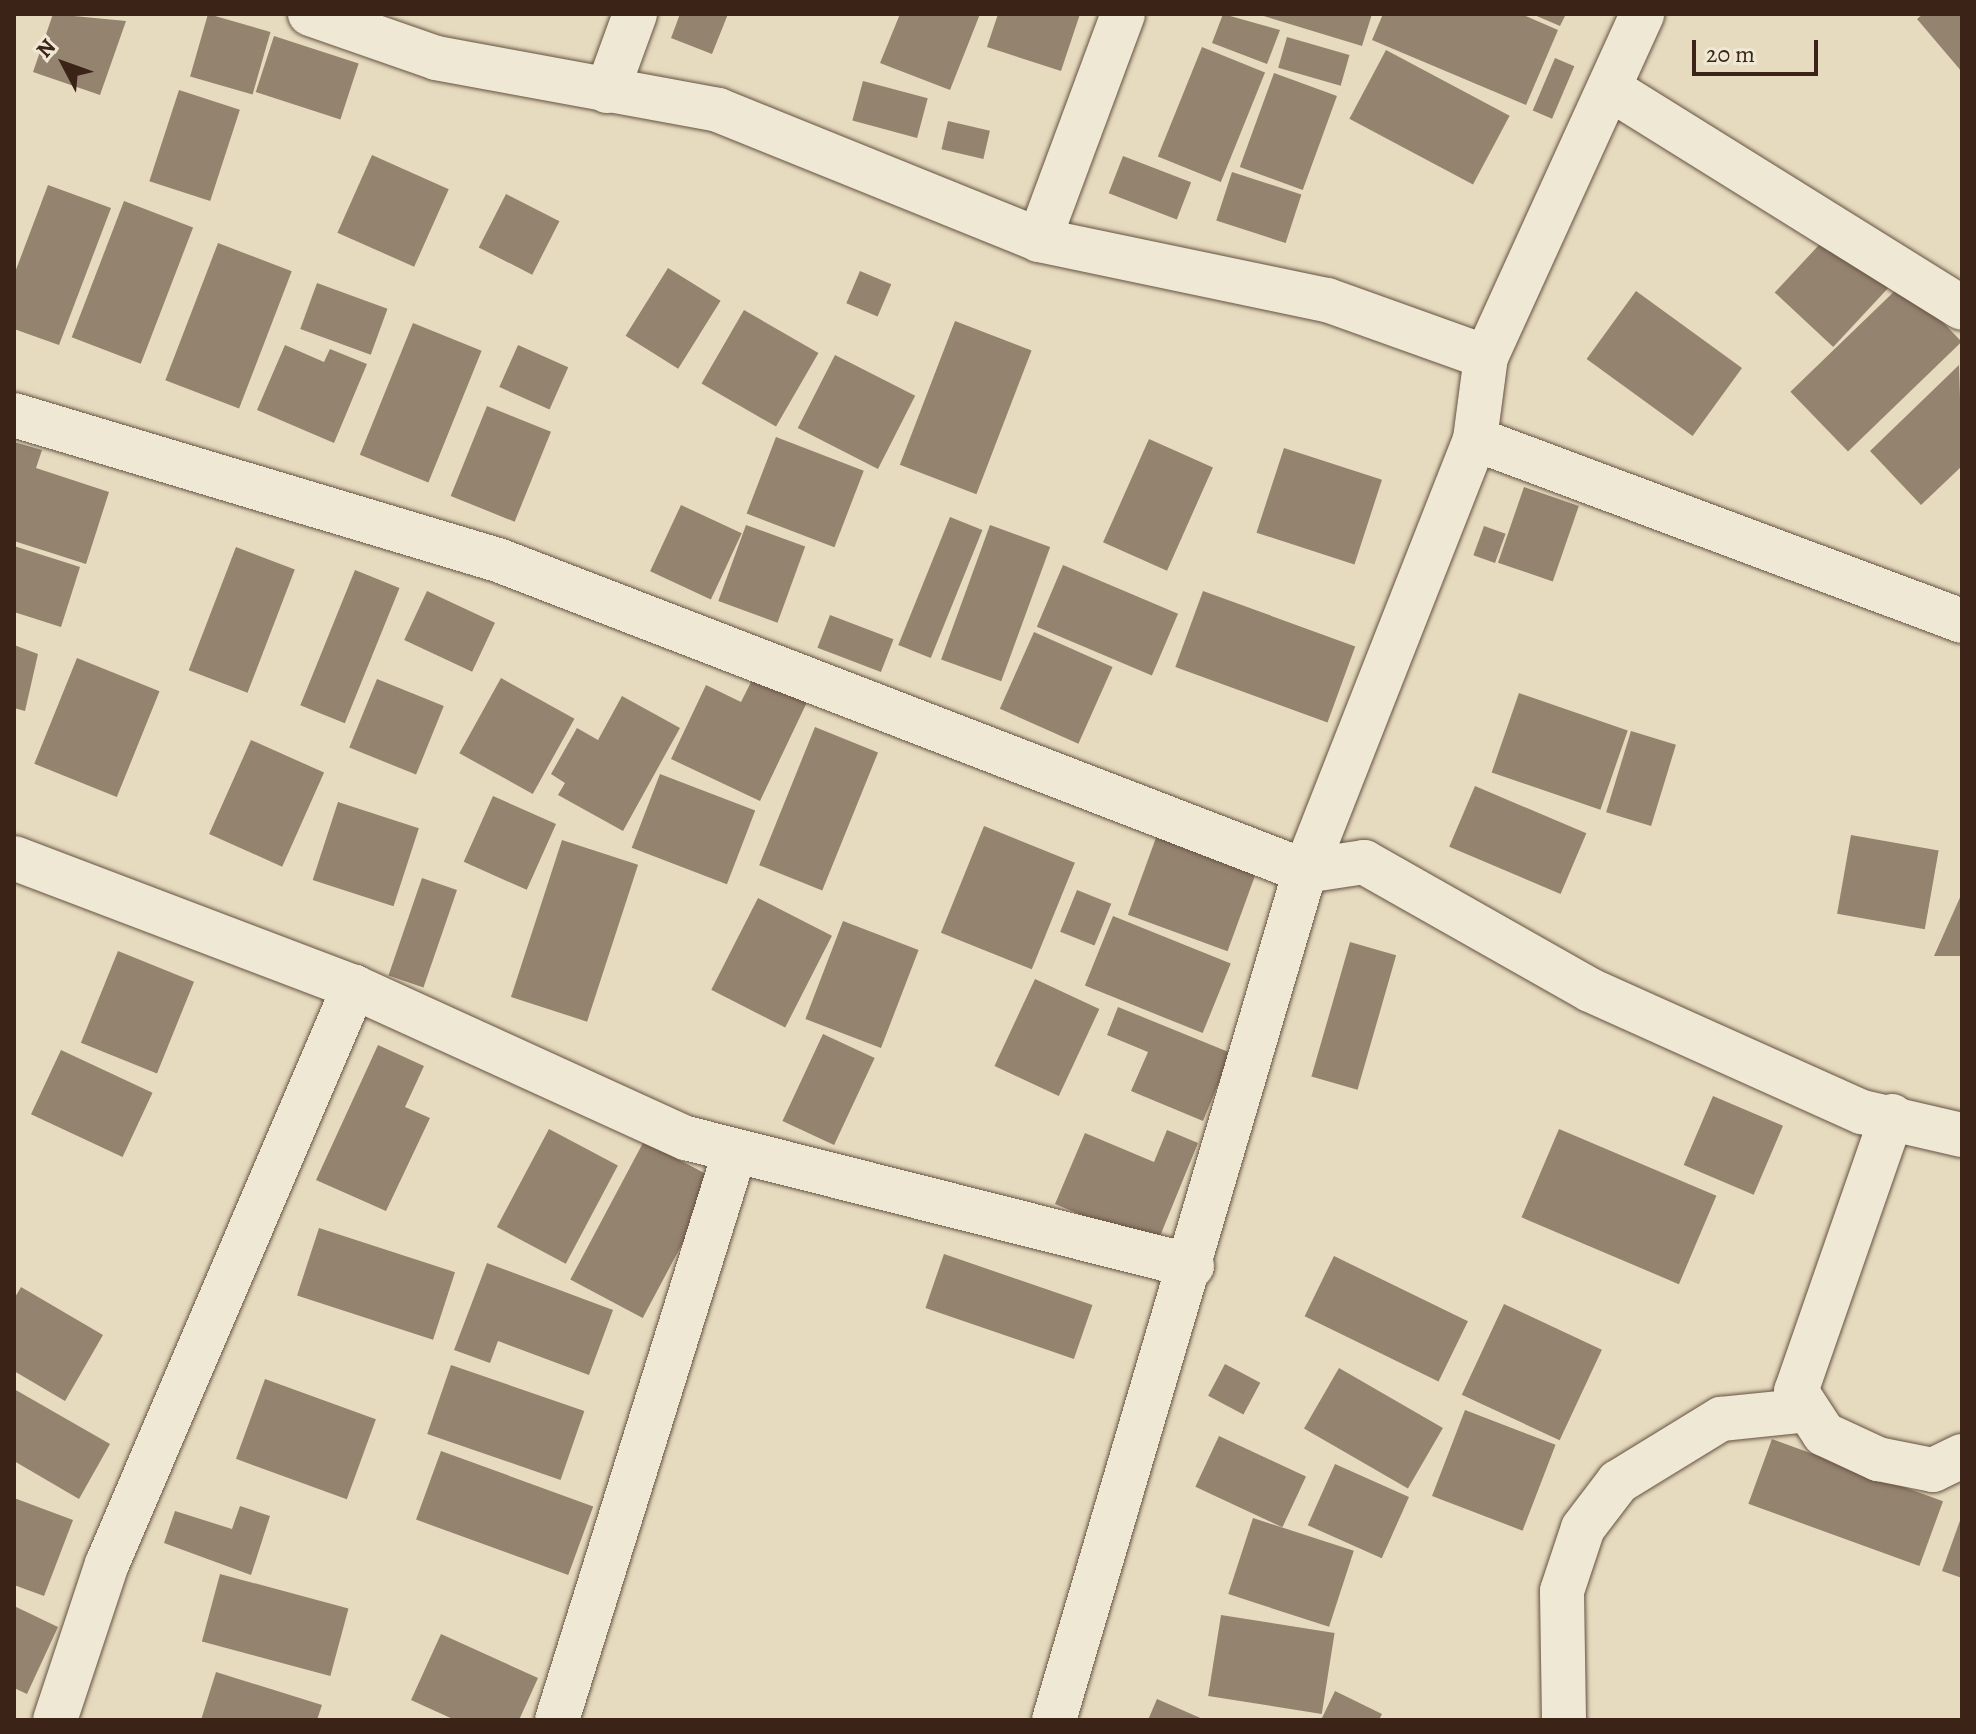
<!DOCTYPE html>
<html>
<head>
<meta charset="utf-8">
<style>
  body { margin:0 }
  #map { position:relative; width:1976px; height:1734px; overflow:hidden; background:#e6dbbf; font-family:Alegreya,serif }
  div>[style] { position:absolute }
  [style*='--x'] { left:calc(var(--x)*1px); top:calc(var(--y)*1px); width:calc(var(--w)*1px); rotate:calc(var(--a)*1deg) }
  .building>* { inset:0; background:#94836e; transform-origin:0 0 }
  .roads { filter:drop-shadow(0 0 2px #665241) drop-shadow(0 0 2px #665241) }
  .street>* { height:44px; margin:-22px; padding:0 22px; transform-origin:22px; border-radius:22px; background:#efe8d5 }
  span { translate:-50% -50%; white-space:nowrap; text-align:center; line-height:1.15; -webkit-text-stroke:7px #efe8d5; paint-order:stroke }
  .frame { position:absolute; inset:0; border:16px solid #3b2417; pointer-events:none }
  .north { position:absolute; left:24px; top:24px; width:80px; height:80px; -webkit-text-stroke:6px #efe8d5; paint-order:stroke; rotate:311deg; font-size:22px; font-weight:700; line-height:32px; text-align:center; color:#3b2417 }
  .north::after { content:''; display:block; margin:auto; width:28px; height:36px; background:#3b2417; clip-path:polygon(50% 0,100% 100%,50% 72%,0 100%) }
  .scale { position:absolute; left:1692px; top:40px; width:126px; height:36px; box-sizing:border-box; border:4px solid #3b2417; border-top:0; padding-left:10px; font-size:24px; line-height:28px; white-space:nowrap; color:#3b2417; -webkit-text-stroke:6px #efe8d5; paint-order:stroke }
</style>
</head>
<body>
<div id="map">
  <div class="building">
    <i style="clip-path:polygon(53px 14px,126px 21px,100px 95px,33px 72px)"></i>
    <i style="left:208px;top:14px;width:65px;height:65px;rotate:16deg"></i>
    <i style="clip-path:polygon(680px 14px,728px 14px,712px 54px,671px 38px)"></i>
    <i style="clip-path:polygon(900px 14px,980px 14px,950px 90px,880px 63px)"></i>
    <i style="clip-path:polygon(998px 14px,1080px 14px,1061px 71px,987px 47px)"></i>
    <i style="clip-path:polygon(1223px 14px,1280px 30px,1267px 64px,1212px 43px)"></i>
    <i style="clip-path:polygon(1257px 14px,1372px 14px,1362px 46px)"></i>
    <i style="clip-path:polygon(1383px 14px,1521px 14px,1558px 30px,1526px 105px,1372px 40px)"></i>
    <i style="clip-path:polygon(1532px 14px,1566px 14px,1560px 26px)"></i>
    <i style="clip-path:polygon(1923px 14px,1962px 14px,1962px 72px,1917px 19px)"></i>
    <i style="left:274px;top:36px;width:89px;height:59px;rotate:18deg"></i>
    <i style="left:1287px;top:37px;width:65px;height:32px;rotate:16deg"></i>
    <i style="left:1202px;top:47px;width:68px;height:118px;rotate:22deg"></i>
    <i style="left:1386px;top:50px;width:140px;height:78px;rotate:28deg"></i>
    <i style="left:1555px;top:58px;width:21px;height:57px;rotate:23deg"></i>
    <i style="left:1274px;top:73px;width:67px;height:100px;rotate:20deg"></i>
    <i style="left:863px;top:81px;width:67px;height:41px;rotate:15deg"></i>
    <i style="left:179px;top:90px;width:64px;height:96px;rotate:18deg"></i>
    <i style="left:948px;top:121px;width:43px;height:29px;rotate:13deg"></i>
    <i style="left:372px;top:155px;width:84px;height:85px;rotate:24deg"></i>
    <i style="left:1123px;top:156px;width:73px;height:40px;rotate:21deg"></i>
    <i style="left:1232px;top:172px;width:73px;height:51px;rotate:18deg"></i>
    <i style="clip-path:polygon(48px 185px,111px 208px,59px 345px,14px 329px,14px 275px)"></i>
    <i style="left:506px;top:194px;width:60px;height:60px;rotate:27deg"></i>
    <i style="left:124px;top:201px;width:74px;height:146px;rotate:21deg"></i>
    <i style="left:1832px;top:231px;width:80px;height:84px;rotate:43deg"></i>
    <i style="left:218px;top:243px;width:79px;height:147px;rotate:21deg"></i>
    <i style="left:668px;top:268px;width:62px;height:80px;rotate:32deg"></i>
    <i style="left:860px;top:271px;width:34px;height:35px;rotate:23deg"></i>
    <i style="left:1904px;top:282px;width:83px;height:158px;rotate:46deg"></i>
    <i style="left:317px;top:283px;width:75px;height:49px;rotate:20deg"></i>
    <i style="left:1636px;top:291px;width:131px;height:84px;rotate:36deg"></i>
    <i style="left:744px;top:310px;width:86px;height:85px;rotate:30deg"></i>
    <i style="left:955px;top:321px;width:82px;height:154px;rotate:21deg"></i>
    <i style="left:413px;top:323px;width:74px;height:142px;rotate:22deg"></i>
    <i style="clip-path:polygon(285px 345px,324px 362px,330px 349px,367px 364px,334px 443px,257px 410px)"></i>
    <i style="left:518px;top:345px;width:55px;height:46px;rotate:24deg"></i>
    <i style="left:835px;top:355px;width:90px;height:82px;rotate:27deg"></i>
    <i style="clip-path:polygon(1959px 365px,1962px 466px,1921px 505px,1870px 451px)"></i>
    <i style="left:487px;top:406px;width:69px;height:97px;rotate:22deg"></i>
    <i style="left:776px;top:437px;width:94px;height:82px;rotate:21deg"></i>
    <i style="left:1149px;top:439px;width:70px;height:113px;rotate:24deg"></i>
    <i style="clip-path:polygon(14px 442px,42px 450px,36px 468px,109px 492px,86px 564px,14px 541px)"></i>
    <i style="left:1284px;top:448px;width:103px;height:89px;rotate:18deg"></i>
    <i style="left:1524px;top:487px;width:58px;height:80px;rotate:19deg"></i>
    <i style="left:681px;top:505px;width:67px;height:73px;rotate:25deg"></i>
    <i style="left:950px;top:517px;width:35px;height:138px;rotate:22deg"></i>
    <i style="left:746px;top:525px;width:63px;height:81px;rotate:20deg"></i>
    <i style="left:990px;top:525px;width:64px;height:143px;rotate:20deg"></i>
    <i style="left:1484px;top:526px;width:23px;height:31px;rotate:20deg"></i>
    <i style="clip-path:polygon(14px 546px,80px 567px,61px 627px,14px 612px)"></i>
    <i style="left:236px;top:547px;width:63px;height:132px;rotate:21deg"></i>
    <i style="left:1063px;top:565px;width:125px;height:67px;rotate:23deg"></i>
    <i style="left:355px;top:570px;width:48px;height:146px;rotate:22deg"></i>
    <i style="left:427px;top:591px;width:75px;height:54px;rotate:25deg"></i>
    <i style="left:1203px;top:591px;width:162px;height:81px;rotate:20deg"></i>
    <i style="left:830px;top:615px;width:68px;height:35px;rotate:21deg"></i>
    <i style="left:1034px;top:632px;width:86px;height:84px;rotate:24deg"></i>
    <i style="clip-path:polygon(14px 645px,38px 654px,25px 711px,14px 708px)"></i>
    <i style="left:77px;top:658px;width:89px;height:114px;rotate:22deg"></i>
    <i style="clip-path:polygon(756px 672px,809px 698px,760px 801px,671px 759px,706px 685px,741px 702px)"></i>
    <i style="left:501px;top:678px;width:84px;height:86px;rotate:29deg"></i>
    <i style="left:377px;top:679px;width:72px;height:74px;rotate:22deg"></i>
    <i style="left:1519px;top:693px;width:115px;height:84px;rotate:19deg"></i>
    <i style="clip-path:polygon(622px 696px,680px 728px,623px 831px,558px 795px,565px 783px,551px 774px,577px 728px,598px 740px)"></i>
    <i style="left:815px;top:727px;width:68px;height:149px;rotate:22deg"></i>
    <i style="left:1631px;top:731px;width:47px;height:85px;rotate:17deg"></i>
    <i style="left:251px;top:740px;width:80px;height:103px;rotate:24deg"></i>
    <i style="left:660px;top:774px;width:102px;height:79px;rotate:21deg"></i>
    <i style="left:1475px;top:786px;width:121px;height:66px;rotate:23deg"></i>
    <i style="left:493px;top:796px;width:69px;height:72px;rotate:24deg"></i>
    <i style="left:338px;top:802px;width:85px;height:82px;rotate:18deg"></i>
    <i style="left:984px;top:826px;width:98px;height:115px;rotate:22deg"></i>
    <i style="left:1157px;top:835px;width:106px;height:85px;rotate:20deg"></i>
    <i style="left:1851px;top:835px;width:89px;height:80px;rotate:10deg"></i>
    <i style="left:562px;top:840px;width:80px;height:165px;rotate:18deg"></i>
    <i style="left:422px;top:878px;width:37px;height:103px;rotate:19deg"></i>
    <i style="left:1077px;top:890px;width:37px;height:45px;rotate:22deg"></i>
    <i style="clip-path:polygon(1962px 893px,1962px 956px,1934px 956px)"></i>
    <i style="left:758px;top:898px;width:83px;height:103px;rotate:27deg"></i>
    <i style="left:1113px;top:916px;width:127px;height:75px;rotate:22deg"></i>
    <i style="left:843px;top:921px;width:81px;height:105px;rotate:21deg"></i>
    <i style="left:1350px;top:942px;width:48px;height:140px;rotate:16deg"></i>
    <i style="left:118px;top:951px;width:82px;height:99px;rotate:22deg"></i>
    <i style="left:1035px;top:979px;width:71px;height:96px;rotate:25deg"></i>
    <i style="clip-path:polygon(1118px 1007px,1231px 1053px,1203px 1121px,1131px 1091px,1148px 1052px,1107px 1035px)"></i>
    <i style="left:823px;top:1034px;width:57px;height:96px;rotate:25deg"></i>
    <i style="clip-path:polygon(378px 1045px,424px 1066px,405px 1107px,430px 1118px,386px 1211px,316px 1180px)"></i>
    <i style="left:61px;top:1050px;width:101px;height:71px;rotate:25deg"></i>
    <i style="left:1713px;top:1096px;width:76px;height:75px;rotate:23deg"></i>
    <i style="left:549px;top:1129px;width:78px;height:111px;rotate:28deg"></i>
    <i style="left:1559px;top:1129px;width:171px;height:96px;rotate:23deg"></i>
    <i style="clip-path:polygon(1167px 1130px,1198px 1143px,1156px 1246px,1055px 1204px,1085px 1133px,1154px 1162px)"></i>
    <i style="left:644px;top:1141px;width:82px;height:157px;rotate:28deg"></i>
    <i style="left:319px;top:1228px;width:143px;height:71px;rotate:18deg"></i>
    <i style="left:944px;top:1254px;width:157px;height:57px;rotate:19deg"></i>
    <i style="left:1334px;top:1256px;width:149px;height:67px;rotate:26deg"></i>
    <i style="clip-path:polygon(487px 1263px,613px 1310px,589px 1375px,498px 1341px,490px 1363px,454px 1350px)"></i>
    <i style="clip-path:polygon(21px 1287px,103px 1335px,65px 1401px,14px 1371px,14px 1299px)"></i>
    <i style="left:1504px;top:1304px;width:108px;height:100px;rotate:25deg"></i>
    <i style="left:1225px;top:1364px;width:40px;height:36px;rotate:28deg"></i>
    <i style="left:451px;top:1365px;width:141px;height:73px;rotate:19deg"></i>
    <i style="left:1339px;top:1368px;width:120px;height:70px;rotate:30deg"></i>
    <i style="left:265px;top:1379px;width:118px;height:85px;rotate:20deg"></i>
    <i style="clip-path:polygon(14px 1389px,110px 1444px,79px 1499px,14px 1461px)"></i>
    <i style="left:1465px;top:1410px;width:97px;height:92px;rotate:21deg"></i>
    <i style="left:1219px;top:1436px;width:96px;height:56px;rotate:25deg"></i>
    <i style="left:1772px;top:1439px;width:182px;height:69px;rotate:20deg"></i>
    <i style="left:441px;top:1451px;width:162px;height:73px;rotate:20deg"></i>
    <i style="left:1335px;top:1464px;width:81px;height:67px;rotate:24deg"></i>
    <i style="clip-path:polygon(14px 1498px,73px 1520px,44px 1596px,14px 1585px)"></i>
    <i style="clip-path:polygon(240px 1506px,270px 1516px,251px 1575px,164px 1543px,175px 1511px,232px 1529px)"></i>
    <i style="clip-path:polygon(1962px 1515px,1962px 1578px,1942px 1571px)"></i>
    <i style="left:1253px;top:1518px;width:106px;height:80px;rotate:18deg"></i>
    <i style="left:220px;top:1574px;width:133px;height:70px;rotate:15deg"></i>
    <i style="clip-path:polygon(14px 1606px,58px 1627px,27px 1694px,14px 1688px)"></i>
    <i style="left:1221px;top:1615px;width:115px;height:82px;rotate:9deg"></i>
    <i style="clip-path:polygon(441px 1634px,538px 1678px,519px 1720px,455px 1720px,411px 1700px)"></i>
    <i style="clip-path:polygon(216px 1672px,322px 1705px,317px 1720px,201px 1720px)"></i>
    <i style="clip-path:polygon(1335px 1691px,1382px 1714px,1379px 1720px,1321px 1720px)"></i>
    <i style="clip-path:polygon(1157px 1699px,1205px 1720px,1148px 1720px)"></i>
  </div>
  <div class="roads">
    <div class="street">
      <i style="--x:310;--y:14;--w:133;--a:19.2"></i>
      <i style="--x:436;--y:58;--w:287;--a:10.4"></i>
      <i style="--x:718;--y:110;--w:346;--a:22"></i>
      <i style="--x:1039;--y:240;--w:294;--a:11.8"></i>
      <i style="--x:1327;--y:300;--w:169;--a:19.7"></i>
      <i style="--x:1612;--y:90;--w:412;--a:31.9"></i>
      <i style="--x:607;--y:91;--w:82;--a:-70"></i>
      <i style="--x:1039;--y:240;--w:241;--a:-69.6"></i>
      <i style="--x:14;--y:415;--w:505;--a:16.68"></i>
      <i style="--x:498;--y:560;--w:865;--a:21.08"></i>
      <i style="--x:1305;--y:871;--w:60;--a:-8.7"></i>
      <i style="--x:1364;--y:862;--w:260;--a:29.5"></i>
      <i style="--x:1590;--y:990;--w:298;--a:24.2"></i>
      <i style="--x:1862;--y:1112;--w:103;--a:13"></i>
      <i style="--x:1475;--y:439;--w:520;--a:20.49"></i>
      <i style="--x:14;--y:858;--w:364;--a:20.8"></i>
      <i style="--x:354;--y:987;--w:365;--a:24.5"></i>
      <i style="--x:686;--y:1138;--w:522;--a:14.2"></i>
      <i style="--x:1892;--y:1116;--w:291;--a:109.2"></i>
      <i style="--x:1796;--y:1391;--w:51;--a:56.9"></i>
      <i style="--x:1824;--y:1434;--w:60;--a:24.8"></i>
      <i style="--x:1878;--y:1459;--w:56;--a:11.3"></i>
      <i style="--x:1933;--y:1470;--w:32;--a:-26"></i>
      <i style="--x:55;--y:1720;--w:164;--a:-71.6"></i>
      <i style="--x:107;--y:1564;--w:628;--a:-66.83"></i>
      <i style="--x:557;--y:1720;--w:596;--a:-72.63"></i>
      <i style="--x:1054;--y:1720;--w:885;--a:-73.53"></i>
      <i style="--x:1305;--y:871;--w:464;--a:-68.5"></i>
      <i style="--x:1475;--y:439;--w:83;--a:-82.4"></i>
      <i style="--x:1486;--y:357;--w:377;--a:-65.5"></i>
      <i style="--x:1564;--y:1720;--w:129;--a:-90.9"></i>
      <i style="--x:1562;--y:1591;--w:66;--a:-71.6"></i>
      <i style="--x:1583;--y:1528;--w:58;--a:-52.7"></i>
      <i style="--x:1618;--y:1482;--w:121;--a:-31.5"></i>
      <i style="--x:1721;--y:1419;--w:87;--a:-5.9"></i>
    </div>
  </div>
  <div class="frame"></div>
  <div class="north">N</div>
  <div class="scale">20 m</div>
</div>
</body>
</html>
